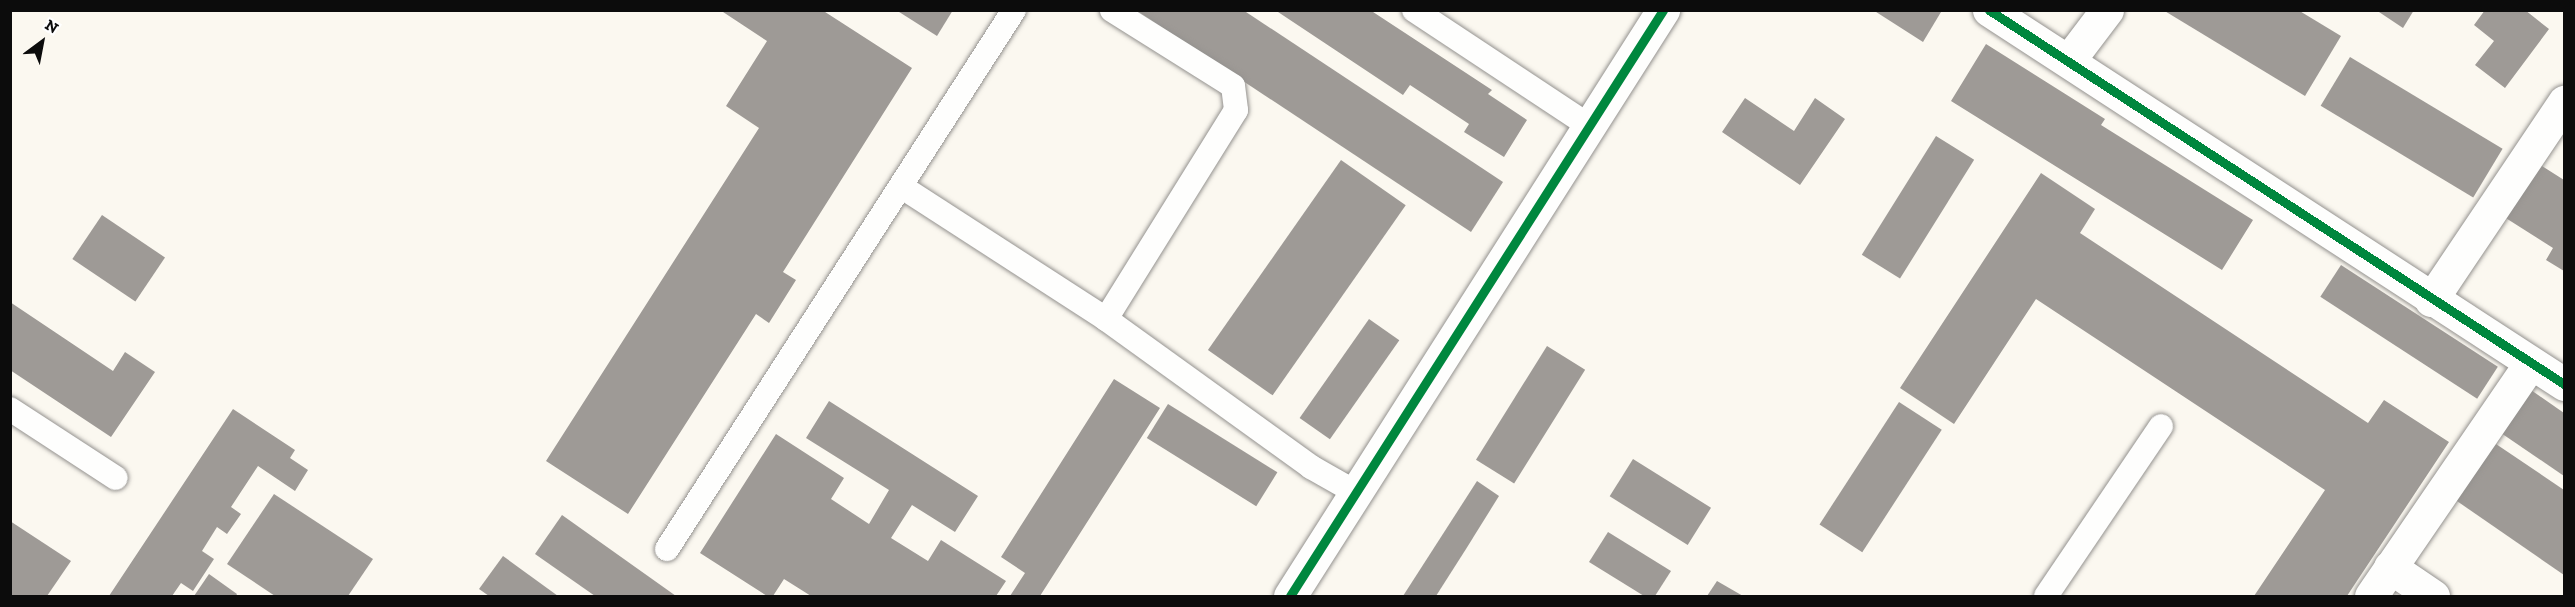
<!DOCTYPE html>
<html>
<head>
<meta charset="utf-8">
<style>
  body { margin:0 }
  #map { position:relative; width:2575px; height:607px; overflow:hidden; background:#fbf8f0; font-family:"Zilla Slab",serif }
  div>[style] { position:absolute }
  [style*='--x'] { left:calc(var(--x)*1px); top:calc(var(--y)*1px); width:calc(var(--w)*1px); rotate:calc(var(--a)*1deg) }
  .building>* { inset:0; background:#9e9a96; transform-origin:0 0 }
  .roads { filter:drop-shadow(0 0 2px #94928f) drop-shadow(0 0 2px #94928f) }
  .service>* { height:24px; margin:-12px; padding:0 12px; transform-origin:12px; border-radius:12px; background:#fefefd }
  .minor>* { height:33px; margin:-16.5px; padding:0 16.5px; transform-origin:16.5px; border-radius:16.5px; background:#fefefd }
  .tertiary>* { height:33px; margin:-16.5px; padding:0 16.5px; transform-origin:16.5px; border-radius:16.5px; background:#fefefd }
  .cycleway>* { height:9px; margin:-4.5px; padding:0 4.5px; transform-origin:4.5px; border-radius:4.5px; background:#00873e }
  span { translate:-50% -50%; white-space:nowrap; text-align:center; line-height:1.15; -webkit-text-stroke:6px #fff; paint-order:stroke }
  .frame { position:absolute; inset:0; border:12px solid #0c0c0c; pointer-events:none }
  .north { position:absolute; left:12px; top:12px; width:60px; height:60px; -webkit-text-stroke:4px #fff; paint-order:stroke; rotate:32deg; font-size:16px; font-weight:700; line-height:24px; text-align:center; color:#0c0c0c }
  .north::after { content:''; display:block; margin:auto; width:21px; height:27px; background:#0c0c0c; clip-path:polygon(50% 0,100% 100%,50% 72%,0 100%) }
</style>
</head>
<body>
<div id="map">
  <div class="building">
    <i style="clip-path:polygon(720px 10px,822px 10px,912px 68px,783px 272px,796px 280px,769px 323px,756px 314px,628px 514px,546px 461px,759px 128px,726px 106px,767px 41px)"></i>
    <i style="clip-path:polygon(896px 10px,953px 10px,937px 36px)"></i>
    <i style="clip-path:polygon(1136px 10px,1243px 10px,1503px 182px,1471px 232px)"></i>
    <i style="clip-path:polygon(1275px 10px,1370px 10px,1492px 90px,1488px 94px,1527px 120px,1504px 157px,1464px 132px,1469px 124px,1410px 85px,1403px 95px)"></i>
    <i style="clip-path:polygon(1873px 10px,1939px 10px,1941px 12px,1923px 42px)"></i>
    <i style="clip-path:polygon(2163px 10px,2298px 10px,2341px 36px,2305px 96px)"></i>
    <i style="clip-path:polygon(2376px 10px,2414px 10px,2403px 28px)"></i>
    <i style="clip-path:polygon(2485px 10px,2525px 10px,2549px 29px,2505px 88px,2475px 65px,2494px 41px,2474px 25px)"></i>
    <i style="clip-path:polygon(1986px 44px,2105px 119px,2101px 125px,2253px 220px,2222px 270px,1951px 101px)"></i>
    <i style="left:2350px;top:57px;width:178px;height:57px;rotate:31deg"></i>
    <i style="clip-path:polygon(1745px 98px,1794px 131px,1815px 98px,1845px 119px,1800px 185px,1722px 132px)"></i>
    <i style="left:1936px;top:136px;width:45px;height:140px;rotate:32deg"></i>
    <i style="left:1341px;top:160px;width:79px;height:232px;rotate:35deg"></i>
    <i style="clip-path:polygon(2534px 161px,2564px 180px,2564px 271px,2546px 260px,2553px 248px,2501px 215px)"></i>
    <i style="clip-path:polygon(2041px 173px,2095px 209px,2080px 233px,2368px 423px,2384px 400px,2449px 442px,2347px 596px,2254px 596px,2325px 490px,2036px 299px,1954px 424px,1900px 388px)"></i>
    <i style="left:102px;top:215px;width:76px;height:53px;rotate:34deg"></i>
    <i style="left:2341px;top:265px;width:187px;height:38px;rotate:33deg"></i>
    <i style="clip-path:polygon(10px 302px,113px 371px,125px 352px,155px 372px,111px 437px,10px 370px)"></i>
    <i style="left:1369px;top:319px;width:37px;height:121px;rotate:35deg"></i>
    <i style="left:1547px;top:346px;width:45px;height:134px;rotate:32deg"></i>
    <i style="clip-path:polygon(1114px 379px,1160px 408px,1040px 596px,1010px 596px,1025px 573px,1001px 557px)"></i>
    <i style="clip-path:polygon(2531px 390px,2564px 413px,2564px 476px,2501px 433px)"></i>
    <i style="clip-path:polygon(829px 401px,978px 496px,955px 532px,912px 505px,891px 538px,928px 561px,941px 540px,1006px 581px,996px 596px,811px 596px,784px 579px,773px 596px,767px 596px,700px 553px,776px 434px,844px 478px,831px 499px,869px 524px,889px 490px,806px 438px)"></i>
    <i style="left:1899px;top:402px;width:51px;height:146px;rotate:33deg"></i>
    <i style="left:1168px;top:404px;width:129px;height:40px;rotate:32deg"></i>
    <i style="clip-path:polygon(233px 409px,295px 450px,290px 458px,308px 470px,295px 491px,258px 466px,231px 507px,241px 514px,227px 534px,217px 527px,202px 551px,214px 559px,193px 591px,181px 583px,172px 596px,109px 596px)"></i>
    <i style="clip-path:polygon(2496px 444px,2564px 490px,2564px 575px,2454px 499px)"></i>
    <i style="left:1633px;top:459px;width:92px;height:44px;rotate:32deg"></i>
    <i style="clip-path:polygon(1477px 481px,1499px 496px,1466px 549px,1436px 596px,1403px 596px)"></i>
    <i style="clip-path:polygon(274px 494px,373px 559px,348px 596px,275px 596px,227px 564px)"></i>
    <i style="clip-path:polygon(562px 515px,676px 596px,595px 596px,535px 554px)"></i>
    <i style="clip-path:polygon(10px 521px,71px 561px,47px 596px,10px 596px)"></i>
    <i style="clip-path:polygon(1608px 532px,1671px 571px,1655px 596px,1644px 596px,1589px 562px)"></i>
    <i style="clip-path:polygon(503px 556px,558px 596px,489px 596px,479px 589px)"></i>
    <i style="clip-path:polygon(209px 574px,237px 594px,236px 596px,194px 596px)"></i>
    <i style="clip-path:polygon(1717px 581px,1743px 596px,1707px 596px)"></i>
  </div>
  <div class="roads">
    <div class="service">
      <i style="--x:1414;--y:10;--w:210;--a:33.5"></i>
      <i style="--x:902;--y:187;--w:243;--a:32.9"></i>
      <i style="--x:1106;--y:319;--w:253;--a:35.8"></i>
      <i style="--x:1311;--y:467;--w:51;--a:29.6"></i>
      <i style="--x:1106;--y:319;--w:246;--a:-58.1"></i>
      <i style="--x:1236;--y:110;--w:24;--a:-97"></i>
      <i style="--x:1233;--y:86;--w:143;--a:-147.9"></i>
      <i style="--x:10;--y:409;--w:126;--a:33.1"></i>
      <i style="--x:667;--y:549;--w:641;--a:-57.23"></i>
      <i style="--x:2046;--y:596;--w:205;--a:-55.9"></i>
    </div>
    <div class="minor">
      <i style="--x:1989;--y:10;--w:686;--a:33.04"></i>
      <i style="--x:2069;--y:60;--w:63;--a:-52.8"></i>
      <i style="--x:2431;--y:300;--w:239;--a:-56.1"></i>
      <i style="--x:2390;--y:567;--w:52;--a:34"></i>
      <i style="--x:2371;--y:596;--w:281;--a:-55.6"></i>
    </div>
    <div class="tertiary">
      <i style="--x:1290;--y:596;--w:695;--a:-57.52"></i>
    </div>
  </div>
  <div class="cycleway">
    <i style="--x:1989;--y:10;--w:686;--a:33.04"></i>
    <i style="--x:1290;--y:596;--w:695;--a:-57.52"></i>
  </div>
  <div class="frame"></div>
  <div class="north">N</div>
</div>
</body>
</html>
